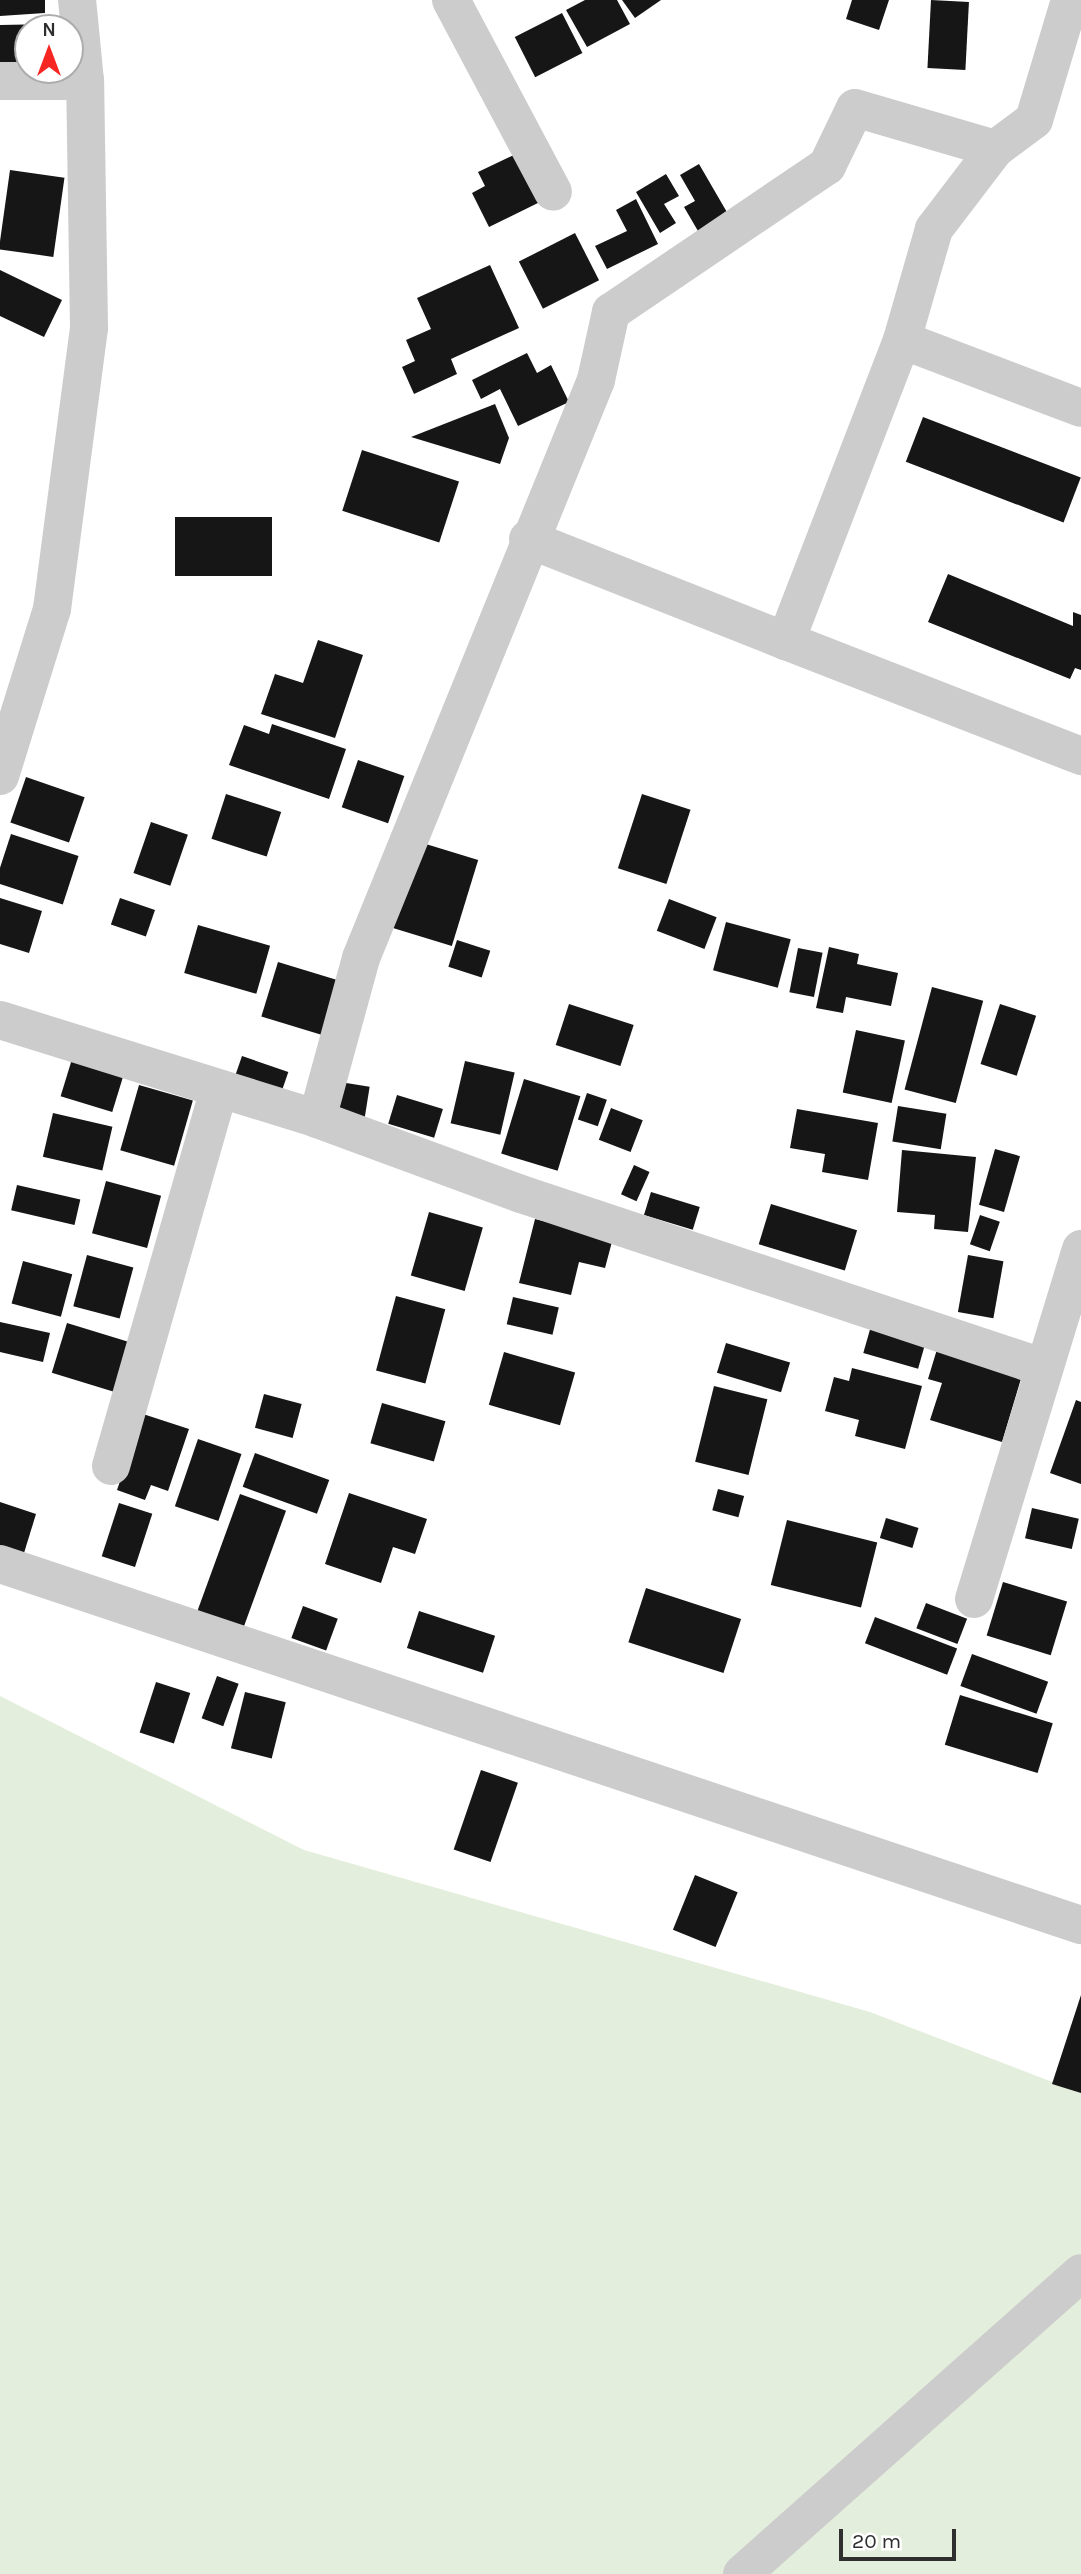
<!DOCTYPE html>
<html>
<head>
<meta charset="utf-8">
<style>
  body { margin:0 }
  #map { position:relative; width:1081px; height:2574px; overflow:hidden; background:#fff; font-family:Karla,sans-serif }
  div>[style] { position:absolute }
  [style*='--x'] { left:calc(var(--x)*1px); top:calc(var(--y)*1px); width:calc(var(--w)*1px); rotate:calc(var(--a)*1deg) }
  .green>* { inset:0; background:#e4eedc }
  .building>* { inset:0; background:#161616; transform-origin:0 0 }
  .minor>* { height:38px; margin:-19px; padding:0 19px; transform-origin:19px; border-radius:19px; background:#ccc }
  span { translate:-50% -50%; white-space:nowrap; text-align:center; line-height:1.15; -webkit-text-stroke:7px #fff; paint-order:stroke }
  .north { position:absolute; left:14px; top:14px; width:70px; height:70px; box-sizing:border-box; background:#fff; border:2px solid #acacac; border-radius:50%; rotate:0deg; font-size:19px; font-weight:700; line-height:28px; text-align:center; color:#2f2f2f }
  .north::after { content:''; display:block; margin:auto; width:24px; height:32px; background:#f62622; clip-path:polygon(50% 0,100% 100%,50% 72%,0 100%) }
  .scale { position:absolute; left:839px; top:2529px; width:117px; height:32px; box-sizing:border-box; border:4px solid #2f2f2f; border-top:0; padding-left:9px; font-size:21px; line-height:24px; white-space:nowrap; color:#2f2f2f; -webkit-text-stroke:5px #fff; paint-order:stroke }
</style>
</head>
<body>
<div id="map">
  <div class="green">
    <i style="clip-path:polygon(0 1696px,304px 1850px,870px 2012px,1081px 2093px,1081px 2574px,0 2574px)"></i>
  </div>
  <div class="building">
    <i style="clip-path:polygon(0 0,45px 0,45px 13px,0 16px)"></i>
    <i style="clip-path:polygon(585px 0,617px 0,630px 24px,587px 47px,566px 10px)"></i>
    <i style="clip-path:polygon(622px 0,661px 0,635px 18px)"></i>
    <i style="clip-path:polygon(852px 0,889px 0,879px 30px,846px 19px)"></i>
    <i style="left:931px;top:0;width:38px;height:68px;rotate:3deg"></i>
    <i style="left:562px;top:13px;width:45px;height:53px;rotate:63deg"></i>
    <i style="clip-path:polygon(51px 24px,28px 28px,28px 72px,0 72px,0 25px)"></i>
    <i style="clip-path:polygon(522px 151px,546px 199px,489px 227px,472px 193px,485px 186px,478px 172px)"></i>
    <i style="clip-path:polygon(699px 164px,728px 214px,698px 231px,684px 207px,695px 201px,680px 175px)"></i>
    <i style="left:10px;top:170px;width:55px;height:80px;rotate:8deg"></i>
    <i style="clip-path:polygon(666px 174px,679px 196px,664px 204px,676px 223px,660px 233px,636px 192px)"></i>
    <i style="clip-path:polygon(636px 199px,658px 244px,607px 269px,595px 246px,627px 231px,616px 210px)"></i>
    <i style="left:575px;top:233px;width:53px;height:63px;rotate:63deg"></i>
    <i style="clip-path:polygon(490px 265px,519px 328px,451px 359px,457px 374px,414px 394px,402px 367px,415px 361px,406px 340px,431px 329px,417px 298px)"></i>
    <i style="clip-path:polygon(0 270px,62px 300px,44px 337px,0 316px)"></i>
    <i style="clip-path:polygon(527px 353px,537px 373px,551px 365px,569px 402px,518px 426px,500px 389px,481px 399px,472px 380px)"></i>
    <i style="clip-path:polygon(495px 404px,509px 438px,500px 464px,411px 437px)"></i>
    <i style="left:923px;top:417px;width:169px;height:48px;rotate:21deg"></i>
    <i style="left:362px;top:450px;width:102px;height:64px;rotate:18deg"></i>
    <i style="left:175px;top:517px;width:97px;height:59px"></i>
    <i style="clip-path:polygon(948px 574px,1073px 626px,1073px 612px,1081px 615px,1081px 670px,1075px 668px,1070px 679px,928px 622px)"></i>
    <i style="clip-path:polygon(318px 640px,363px 655px,335px 738px,261px 714px,275px 674px,303px 683px)"></i>
    <i style="clip-path:polygon(272px 724px,346px 749px,329px 799px,229px 765px,244px 725px,269px 734px)"></i>
    <i style="left:358px;top:760px;width:49px;height:50px;rotate:19deg"></i>
    <i style="left:26px;top:777px;width:62px;height:48px;rotate:19deg"></i>
    <i style="left:226px;top:794px;width:58px;height:47px;rotate:18deg"></i>
    <i style="left:642px;top:794px;width:51px;height:78px;rotate:18deg"></i>
    <i style="left:151px;top:822px;width:39px;height:54px;rotate:19deg"></i>
    <i style="left:11px;top:834px;width:71px;height:51px;rotate:18deg"></i>
    <i style="left:416px;top:841px;width:65px;height:90px;rotate:17deg"></i>
    <i style="clip-path:polygon(0 898px,42px 911px,29px 953px,0 944px)"></i>
    <i style="left:120px;top:898px;width:37px;height:28px;rotate:19deg"></i>
    <i style="left:669px;top:899px;width:51px;height:34px;rotate:21deg"></i>
    <i style="left:726px;top:922px;width:67px;height:50px;rotate:15deg"></i>
    <i style="left:198px;top:925px;width:75px;height:50px;rotate:16deg"></i>
    <i style="left:457px;top:940px;width:35px;height:28px;rotate:18deg"></i>
    <i style="clip-path:polygon(829px 947px,859px 954px,857px 964px,898px 973px,891px 1006px,846px 997px,843px 1013px,816px 1008px)"></i>
    <i style="left:798px;top:948px;width:25px;height:45px;rotate:11deg"></i>
    <i style="left:278px;top:962px;width:67px;height:57px;rotate:17deg"></i>
    <i style="left:932px;top:987px;width:53px;height:106px;rotate:15deg"></i>
    <i style="left:569px;top:1004px;width:68px;height:43px;rotate:18deg"></i>
    <i style="left:1000px;top:1004px;width:38px;height:63px;rotate:18deg"></i>
    <i style="left:856px;top:1030px;width:50px;height:64px;rotate:12deg"></i>
    <i style="left:242px;top:1056px;width:49px;height:31px;rotate:19deg"></i>
    <i style="left:72px;top:1059px;width:54px;height:39px;rotate:17deg"></i>
    <i style="left:465px;top:1061px;width:51px;height:64px;rotate:13deg"></i>
    <i style="left:524px;top:1079px;width:59px;height:78px;rotate:17deg"></i>
    <i style="left:340px;top:1082px;width:30px;height:35px;rotate:9deg"></i>
    <i style="left:139px;top:1085px;width:56px;height:68px;rotate:16deg"></i>
    <i style="left:587px;top:1093px;width:21px;height:28px;rotate:19deg"></i>
    <i style="left:397px;top:1095px;width:48px;height:30px;rotate:17deg"></i>
    <i style="left:898px;top:1106px;width:49px;height:36px;rotate:9deg"></i>
    <i style="left:611px;top:1108px;width:34px;height:34px;rotate:21deg"></i>
    <i style="clip-path:polygon(797px 1109px,878px 1123px,868px 1180px,822px 1172px,825px 1154px,790px 1148px)"></i>
    <i style="left:53px;top:1113px;width:61px;height:45px;rotate:13deg"></i>
    <i style="left:995px;top:1149px;width:26px;height:58px;rotate:16deg"></i>
    <i style="clip-path:polygon(902px 1150px,976px 1157px,968px 1232px,934px 1229px,935px 1215px,897px 1212px)"></i>
    <i style="left:634px;top:1165px;width:17px;height:32px;rotate:24deg"></i>
    <i style="left:106px;top:1181px;width:57px;height:54px;rotate:15deg"></i>
    <i style="left:17px;top:1185px;width:65px;height:26px;rotate:13deg"></i>
    <i style="left:651px;top:1192px;width:51px;height:24px;rotate:17deg"></i>
    <i style="left:771px;top:1204px;width:90px;height:42px;rotate:17deg"></i>
    <i style="left:429px;top:1212px;width:56px;height:66px;rotate:16deg"></i>
    <i style="left:980px;top:1215px;width:21px;height:31px;rotate:19deg"></i>
    <i style="clip-path:polygon(535px 1219px,613px 1238px,605px 1268px,579px 1262px,571px 1295px,519px 1283px)"></i>
    <i style="left:87px;top:1255px;width:48px;height:53px;rotate:15deg"></i>
    <i style="left:968px;top:1255px;width:36px;height:58px;rotate:10deg"></i>
    <i style="left:23px;top:1261px;width:51px;height:44px;rotate:15deg"></i>
    <i style="left:396px;top:1296px;width:51px;height:77px;rotate:15deg"></i>
    <i style="left:513px;top:1297px;width:47px;height:28px;rotate:13deg"></i>
    <i style="clip-path:polygon(0 1322px,50px 1333px,43px 1362px,0 1352px)"></i>
    <i style="left:67px;top:1323px;width:70px;height:52px;rotate:17deg"></i>
    <i style="left:871px;top:1326px;width:57px;height:28px;rotate:16deg"></i>
    <i style="left:726px;top:1343px;width:67px;height:31px;rotate:17deg"></i>
    <i style="clip-path:polygon(938px 1346px,1023px 1372px,1002px 1442px,930px 1420px,942px 1383px,928px 1379px)"></i>
    <i style="left:504px;top:1352px;width:74px;height:55px;rotate:16deg"></i>
    <i style="clip-path:polygon(852px 1368px,922px 1386px,905px 1449px,855px 1436px,859px 1420px,825px 1411px,834px 1377px,849px 1381px)"></i>
    <i style="left:714px;top:1386px;width:55px;height:78px;rotate:14deg"></i>
    <i style="left:264px;top:1394px;width:39px;height:35px;rotate:15deg"></i>
    <i style="clip-path:polygon(1076px 1400px,1081px 1402px,1081px 1484px,1050px 1473px)"></i>
    <i style="left:382px;top:1403px;width:66px;height:42px;rotate:16deg"></i>
    <i style="clip-path:polygon(143px 1414px,189px 1429px,168px 1491px,151px 1485px,145px 1500px,117px 1490px)"></i>
    <i style="left:198px;top:1439px;width:46px;height:71px;rotate:19deg"></i>
    <i style="left:255px;top:1453px;width:79px;height:36px;rotate:20deg"></i>
    <i style="left:718px;top:1489px;width:27px;height:22px;rotate:15deg"></i>
    <i style="clip-path:polygon(349px 1493px,427px 1519px,415px 1554px,393px 1547px,381px 1583px,325px 1564px)"></i>
    <i style="left:240px;top:1494px;width:49px;height:127px;rotate:20deg"></i>
    <i style="clip-path:polygon(0 1502px,36px 1514px,24px 1553px,0 1546px)"></i>
    <i style="left:119px;top:1503px;width:35px;height:56px;rotate:18deg"></i>
    <i style="left:1032px;top:1508px;width:48px;height:31px;rotate:13deg"></i>
    <i style="left:886px;top:1518px;width:34px;height:21px;rotate:17deg"></i>
    <i style="left:787px;top:1520px;width:93px;height:67px;rotate:14deg"></i>
    <i style="left:1003px;top:1582px;width:67px;height:56px;rotate:17deg"></i>
    <i style="left:646px;top:1588px;width:100px;height:57px;rotate:18deg"></i>
    <i style="left:926px;top:1603px;width:44px;height:27px;rotate:21deg"></i>
    <i style="left:303px;top:1606px;width:37px;height:34px;rotate:20deg"></i>
    <i style="left:419px;top:1611px;width:80px;height:39px;rotate:18deg"></i>
    <i style="left:875px;top:1617px;width:88px;height:28px;rotate:21deg"></i>
    <i style="left:972px;top:1654px;width:81px;height:34px;rotate:20deg"></i>
    <i style="left:217px;top:1676px;width:23px;height:45px;rotate:20deg"></i>
    <i style="left:156px;top:1682px;width:36px;height:53px;rotate:18deg"></i>
    <i style="left:245px;top:1692px;width:42px;height:58px;rotate:14deg"></i>
    <i style="left:960px;top:1695px;width:97px;height:52px;rotate:17deg"></i>
    <i style="left:481px;top:1770px;width:39px;height:84px;rotate:19deg"></i>
    <i style="left:695px;top:1875px;width:46px;height:59px;rotate:22deg"></i>
    <i style="clip-path:polygon(1081px 1995px,1081px 2093px,1052px 2084px)"></i>
  </div>
  <div class="minor">
    <i style="--x:451;--y:0;--w:217;--a:62"></i>
    <i style="--x:1070;--y:0;--w:125;--a:106.7"></i>
    <i style="--x:1034;--y:120;--w:49;--a:143.4"></i>
    <i style="--x:995;--y:149;--w:101;--a:127.3"></i>
    <i style="--x:934;--y:229;--w:116;--a:106.1"></i>
    <i style="--x:902;--y:340;--w:323;--a:111.1"></i>
    <i style="--x:786;--y:641;--w:317;--a:21.3"></i>
    <i style="--x:0;--y:81;--w:85;--a:0"></i>
    <i style="--x:902;--y:340;--w:191;--a:20.8"></i>
    <i style="--x:528;--y:539;--w:277;--a:21.6"></i>
    <i style="--x:0;--y:776;--w:175;--a:-72.7"></i>
    <i style="--x:52;--y:609;--w:283;--a:-82.5"></i>
    <i style="--x:89;--y:328;--w:247;--a:-90.9"></i>
    <i style="--x:85;--y:81;--w:81;--a:-95.6"></i>
    <i style="--x:0;--y:1020;--w:332;--a:17.3"></i>
    <i style="--x:317;--y:1119;--w:217;--a:20.2"></i>
    <i style="--x:521;--y:1194;--w:549;--a:18.37"></i>
    <i style="--x:317;--y:1119;--w:167;--a:-74.7"></i>
    <i style="--x:361;--y:958;--w:624;--a:-67.87"></i>
    <i style="--x:596;--y:380;--w:70;--a:-77.6"></i>
    <i style="--x:611;--y:312;--w:261;--a:-34.1"></i>
    <i style="--x:827;--y:166;--w:64;--a:-64.2"></i>
    <i style="--x:855;--y:108;--w:146;--a:16.3"></i>
    <i style="--x:111;--y:1466;--w:392;--a:-74"></i>
    <i style="--x:0;--y:1564;--w:1140;--a:18.47"></i>
    <i style="--x:974;--y:1599;--w:366;--a:-73"></i>
    <i style="--x:742;--y:2574;--w:453;--a:-41.6"></i>
  </div>
  <div class="north">N</div>
  <div class="scale">20 m</div>
</div>
</body>
</html>
